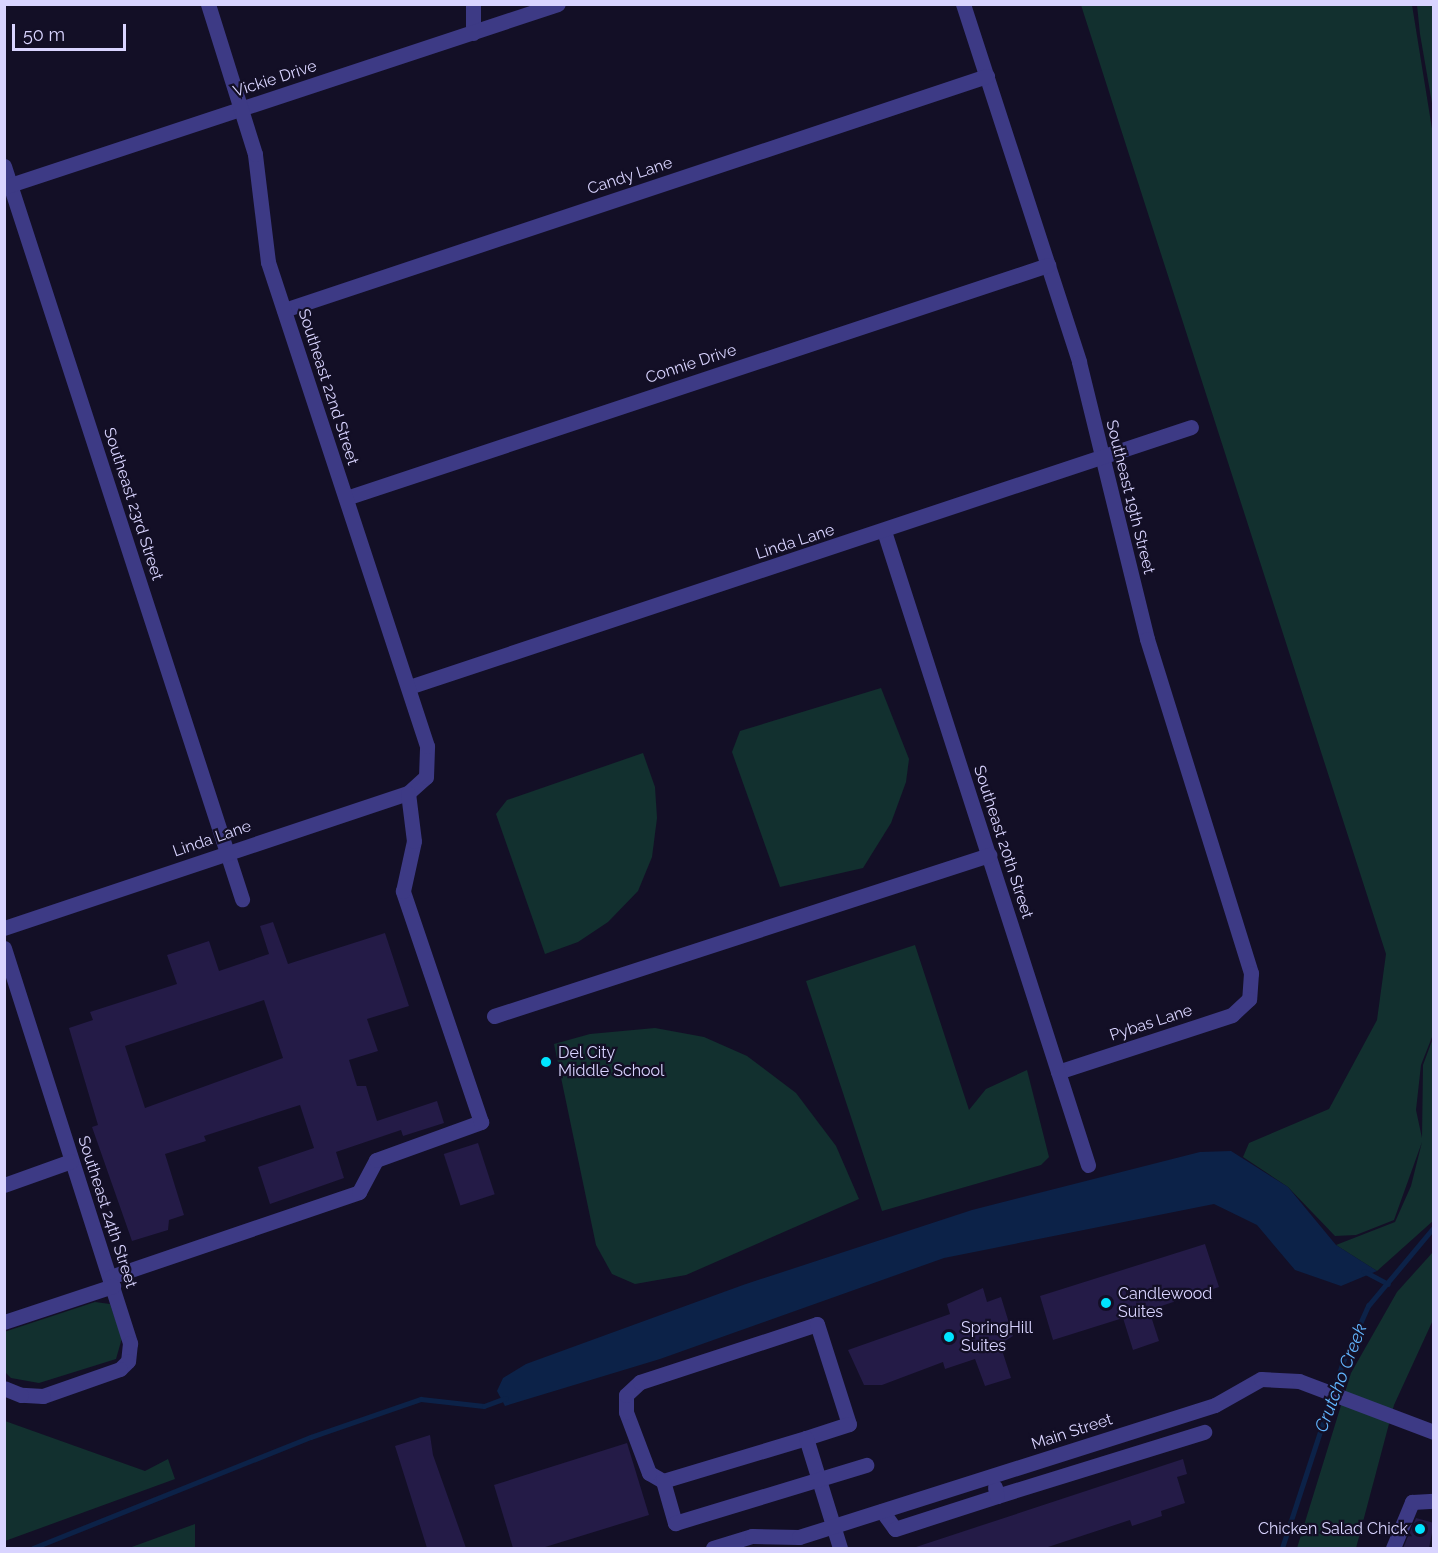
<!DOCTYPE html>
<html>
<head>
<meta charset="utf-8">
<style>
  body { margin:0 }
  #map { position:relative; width:1438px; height:1553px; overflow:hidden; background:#130f26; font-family:Raleway,sans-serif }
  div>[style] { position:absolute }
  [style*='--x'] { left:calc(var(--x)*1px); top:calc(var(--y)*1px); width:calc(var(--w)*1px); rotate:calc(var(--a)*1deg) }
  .green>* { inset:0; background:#12302f }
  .water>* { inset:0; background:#0c2248 }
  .stream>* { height:4.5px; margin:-2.25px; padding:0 2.25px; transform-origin:2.25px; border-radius:2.25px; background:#0c2248 }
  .building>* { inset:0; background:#241b47; transform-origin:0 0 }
  .minor>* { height:15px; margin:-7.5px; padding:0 7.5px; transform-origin:7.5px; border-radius:7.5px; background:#3d3a85 }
  .dots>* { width:16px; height:16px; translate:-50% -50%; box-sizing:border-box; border:3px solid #130f26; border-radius:50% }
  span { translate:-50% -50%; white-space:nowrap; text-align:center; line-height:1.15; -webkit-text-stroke:4.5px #130f26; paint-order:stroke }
  .street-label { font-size:16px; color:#d9d4ff }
  .poi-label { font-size:16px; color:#d9d4ff }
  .left { translate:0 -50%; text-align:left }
  .right { translate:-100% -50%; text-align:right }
  .water-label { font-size:18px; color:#62b6ff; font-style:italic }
  .frame { position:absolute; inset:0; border:6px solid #d9d4ff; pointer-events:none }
  .scale { position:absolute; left:12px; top:24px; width:114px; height:27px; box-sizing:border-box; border:3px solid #d9d4ff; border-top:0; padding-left:8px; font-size:18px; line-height:21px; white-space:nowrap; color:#d9d4ff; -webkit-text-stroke:4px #130f26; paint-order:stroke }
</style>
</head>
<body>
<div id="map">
  <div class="green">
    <i style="clip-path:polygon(1081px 5px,1412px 5px,1434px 141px,1434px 1032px,1421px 1065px,1416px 1110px,1422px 1138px,1423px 1065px,1433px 1038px,1434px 1220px,1377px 1271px,1336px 1245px,1395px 1222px,1411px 1186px,1422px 1142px,1394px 1220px,1356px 1235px,1335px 1236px,1288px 1187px,1243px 1157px,1249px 1143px,1329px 1109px,1377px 1020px,1386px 954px)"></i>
    <i style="clip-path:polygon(1417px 5px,1433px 5px,1433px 109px,1420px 34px)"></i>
    <i style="clip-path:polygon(881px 688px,909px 759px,906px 782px,891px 823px,863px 868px,780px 887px,732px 752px,740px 731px)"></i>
    <i style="clip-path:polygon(643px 753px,655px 787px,657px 818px,652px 857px,638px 891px,608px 922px,578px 942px,545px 954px,496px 814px,507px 800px)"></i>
    <i style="clip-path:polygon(915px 945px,969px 1110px,986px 1089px,1027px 1070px,1049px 1157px,1041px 1165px,882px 1211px,806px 981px)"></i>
    <i style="clip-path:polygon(655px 1028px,704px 1037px,747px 1056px,796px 1093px,836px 1146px,859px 1199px,686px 1275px,635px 1284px,612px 1274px,596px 1245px,554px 1044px,590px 1034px)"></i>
    <i style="clip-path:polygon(1433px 1252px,1433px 1320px,1394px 1405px,1356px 1548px,1297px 1548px,1351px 1373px,1397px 1292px)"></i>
    <i style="clip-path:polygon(95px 1302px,110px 1304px,122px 1338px,116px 1359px,39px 1383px,11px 1378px,5px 1372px,4px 1332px)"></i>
    <i style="clip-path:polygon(5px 1421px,145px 1471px,168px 1459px,175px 1479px,5px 1541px)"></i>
    <i style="clip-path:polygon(195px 1524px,195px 1548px,129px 1548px)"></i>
  </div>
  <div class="water">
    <i style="clip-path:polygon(1231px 1151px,1288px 1187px,1336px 1245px,1377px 1271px,1341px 1286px,1295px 1270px,1257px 1225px,1214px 1204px,944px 1258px,660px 1359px,505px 1406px,497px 1391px,503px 1378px,526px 1364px,743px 1285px,972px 1210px,1200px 1152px)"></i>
  </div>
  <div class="stream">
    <i style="--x:1364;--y:1271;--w:27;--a:28"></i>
    <i style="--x:33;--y:1548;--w:299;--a:-21.8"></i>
    <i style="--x:311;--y:1437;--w:116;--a:-19.1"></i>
    <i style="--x:421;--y:1399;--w:63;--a:6.3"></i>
    <i style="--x:484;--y:1406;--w:23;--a:-20"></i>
    <i style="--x:1282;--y:1548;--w:194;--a:-71.9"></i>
    <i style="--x:1342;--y:1364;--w:64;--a:-65.9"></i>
    <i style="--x:1368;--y:1306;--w:103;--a:-50.1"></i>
  </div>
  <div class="building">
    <i style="clip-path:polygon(evenodd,273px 922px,288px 964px,385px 933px,409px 1006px,367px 1019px,378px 1051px,349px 1060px,357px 1086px,366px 1086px,377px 1121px,437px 1101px,444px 1123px,403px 1136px,401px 1130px,336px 1152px,344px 1178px,270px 1204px,258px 1167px,314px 1148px,300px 1105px,204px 1136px,206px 1141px,165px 1154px,184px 1215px,169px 1220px,168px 1230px,132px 1241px,92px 1127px,98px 1125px,69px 1028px,93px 1020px,90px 1012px,177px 984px,167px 955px,209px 941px,219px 971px,269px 954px,260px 926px,273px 922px,264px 1000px,283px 1058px,145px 1108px,125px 1046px,264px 1000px)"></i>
    <i style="left:478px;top:1143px;width:54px;height:36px;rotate:72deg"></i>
    <i style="clip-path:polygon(1205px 1244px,1219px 1287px,1149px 1310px,1159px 1341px,1133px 1350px,1123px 1318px,1053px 1340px,1040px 1296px)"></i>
    <i style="clip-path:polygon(983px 1288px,987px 1302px,1001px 1297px,1013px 1336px,1000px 1344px,1011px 1378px,985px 1386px,975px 1359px,945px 1369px,943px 1362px,882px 1385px,864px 1385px,848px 1350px,950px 1314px,947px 1304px)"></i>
    <i style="clip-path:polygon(430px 1435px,433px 1455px,466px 1548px,427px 1548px,422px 1532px,395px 1446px)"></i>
    <i style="clip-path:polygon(627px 1443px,649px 1515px,542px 1548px,513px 1548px,494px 1485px)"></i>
    <i style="clip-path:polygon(1183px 1459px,1187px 1474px,1177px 1477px,1185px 1503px,1161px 1511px,1162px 1516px,1132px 1526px,1130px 1520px,1045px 1548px,913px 1548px)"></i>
    <i style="clip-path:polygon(1416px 1518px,1434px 1523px,1429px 1548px,1403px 1548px)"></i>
  </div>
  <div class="minor">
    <i style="--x:963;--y:4;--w:376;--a:72"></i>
    <i style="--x:1079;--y:362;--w:285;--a:76.2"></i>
    <i style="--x:1147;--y:639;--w:350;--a:72.7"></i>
    <i style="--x:1251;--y:973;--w:26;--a:94"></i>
    <i style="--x:1249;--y:999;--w:23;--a:137"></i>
    <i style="--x:1232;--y:1015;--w:183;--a:161.9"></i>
    <i style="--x:473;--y:33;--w:29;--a:-90"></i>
    <i style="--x:4;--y:166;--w:771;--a:72.01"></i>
    <i style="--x:4;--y:187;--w:583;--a:-18.28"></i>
    <i style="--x:284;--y:310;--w:741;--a:-18.41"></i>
    <i style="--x:346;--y:498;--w:740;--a:-18.36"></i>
    <i style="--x:884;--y:531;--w:666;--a:72.16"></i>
    <i style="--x:409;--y:687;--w:824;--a:-18.39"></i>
    <i style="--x:4;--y:928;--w:426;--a:-18.5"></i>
    <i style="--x:408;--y:793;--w:24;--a:-42"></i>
    <i style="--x:426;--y:777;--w:31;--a:-88"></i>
    <i style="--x:427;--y:746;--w:509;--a:-108.19"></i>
    <i style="--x:268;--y:262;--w:109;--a:-96.9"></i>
    <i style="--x:255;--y:154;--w:157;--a:-107.4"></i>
    <i style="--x:4;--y:948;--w:415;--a:72.3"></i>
    <i style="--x:130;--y:1343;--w:18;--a:96"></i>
    <i style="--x:128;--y:1361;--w:11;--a:135"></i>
    <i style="--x:120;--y:1369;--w:82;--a:160.7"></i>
    <i style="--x:43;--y:1396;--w:22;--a:-177"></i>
    <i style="--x:21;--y:1395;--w:18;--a:-158"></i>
    <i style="--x:494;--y:1016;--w:521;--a:-18.02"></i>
    <i style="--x:4;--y:1185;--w:71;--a:-19.7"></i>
    <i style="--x:110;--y:1277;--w:263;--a:-18.8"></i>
    <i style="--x:359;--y:1192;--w:36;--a:-62"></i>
    <i style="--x:376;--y:1160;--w:112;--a:-19.9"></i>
    <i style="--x:481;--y:1122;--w:244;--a:-108.7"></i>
    <i style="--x:403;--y:891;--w:51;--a:-77.6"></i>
    <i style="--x:414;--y:841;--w:48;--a:-97.1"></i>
    <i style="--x:4;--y:1322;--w:115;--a:-18.3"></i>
    <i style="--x:806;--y:1438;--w:149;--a:163.3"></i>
    <i style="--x:663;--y:1481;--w:16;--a:-150"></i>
    <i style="--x:649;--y:1473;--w:65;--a:-110.7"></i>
    <i style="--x:626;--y:1412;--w:17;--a:-90"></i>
    <i style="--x:626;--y:1395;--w:19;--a:-43"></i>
    <i style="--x:640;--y:1382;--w:186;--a:-18.1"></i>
    <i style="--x:817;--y:1324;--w:105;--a:72.3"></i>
    <i style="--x:849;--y:1424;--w:45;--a:162"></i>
    <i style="--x:806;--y:1438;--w:115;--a:72.8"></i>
    <i style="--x:663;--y:1481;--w:44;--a:74.1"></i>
    <i style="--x:675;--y:1523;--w:200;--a:-16.9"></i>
    <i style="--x:997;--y:1496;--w:217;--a:-17.2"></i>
    <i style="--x:882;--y:1511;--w:22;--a:54"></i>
    <i style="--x:895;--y:1529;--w:107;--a:-17.9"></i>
    <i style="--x:997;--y:1496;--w:9;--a:-103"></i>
    <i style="--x:713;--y:1548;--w:41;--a:-17.1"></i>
    <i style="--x:752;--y:1536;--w:47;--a:1.2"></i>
    <i style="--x:799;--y:1537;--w:436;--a:-17.6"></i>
    <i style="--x:1215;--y:1405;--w:53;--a:-29.5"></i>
    <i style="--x:1261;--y:1379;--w:38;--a:3"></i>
    <i style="--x:1299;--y:1381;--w:144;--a:20.7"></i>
    <i style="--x:1393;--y:1548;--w:50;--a:-67.6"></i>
    <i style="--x:1412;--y:1502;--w:22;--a:-3"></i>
  </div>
  <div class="dots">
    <i style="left:546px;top:1062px;background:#00e5ff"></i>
    <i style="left:1106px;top:1303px;background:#00e5ff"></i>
    <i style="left:949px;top:1337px;background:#00e5ff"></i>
    <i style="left:1420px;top:1529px;background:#00e5ff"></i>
  </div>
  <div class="street-label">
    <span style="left:275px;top:79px;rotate:-18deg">Vickie Drive</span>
    <span style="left:630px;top:176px;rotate:-18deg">Candy Lane</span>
    <span style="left:691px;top:364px;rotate:-18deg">Connie Drive</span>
    <span style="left:328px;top:387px;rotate:72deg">Southeast 22nd Street</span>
    <span style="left:1130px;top:497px;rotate:76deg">Southeast 19th Street</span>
    <span style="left:133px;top:504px;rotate:72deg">Southeast 23rd Street</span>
    <span style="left:795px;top:542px;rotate:-18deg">Linda Lane</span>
    <span style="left:212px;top:839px;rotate:-19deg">Linda Lane</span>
    <span style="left:1003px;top:842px;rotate:72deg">Southeast 20th Street</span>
    <span style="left:1151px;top:1023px;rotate:-18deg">Pybas Lane</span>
    <span style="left:107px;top:1212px;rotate:72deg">Southeast 24th Street</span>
    <span style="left:1072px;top:1432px;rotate:-18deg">Main Street</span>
  </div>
  <div class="poi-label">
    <span class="left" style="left:558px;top:1062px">Del City<br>Middle School</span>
    <span class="left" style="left:1118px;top:1303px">Candlewood<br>Suites</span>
    <span class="left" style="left:961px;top:1337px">SpringHill<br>Suites</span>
    <span class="right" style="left:1408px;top:1529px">Chicken Salad Chick</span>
  </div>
  <div class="water-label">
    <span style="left:1341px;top:1378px;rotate:-69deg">Crutcho Creek</span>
  </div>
  <div class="frame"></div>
  <div class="scale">50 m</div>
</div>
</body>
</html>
